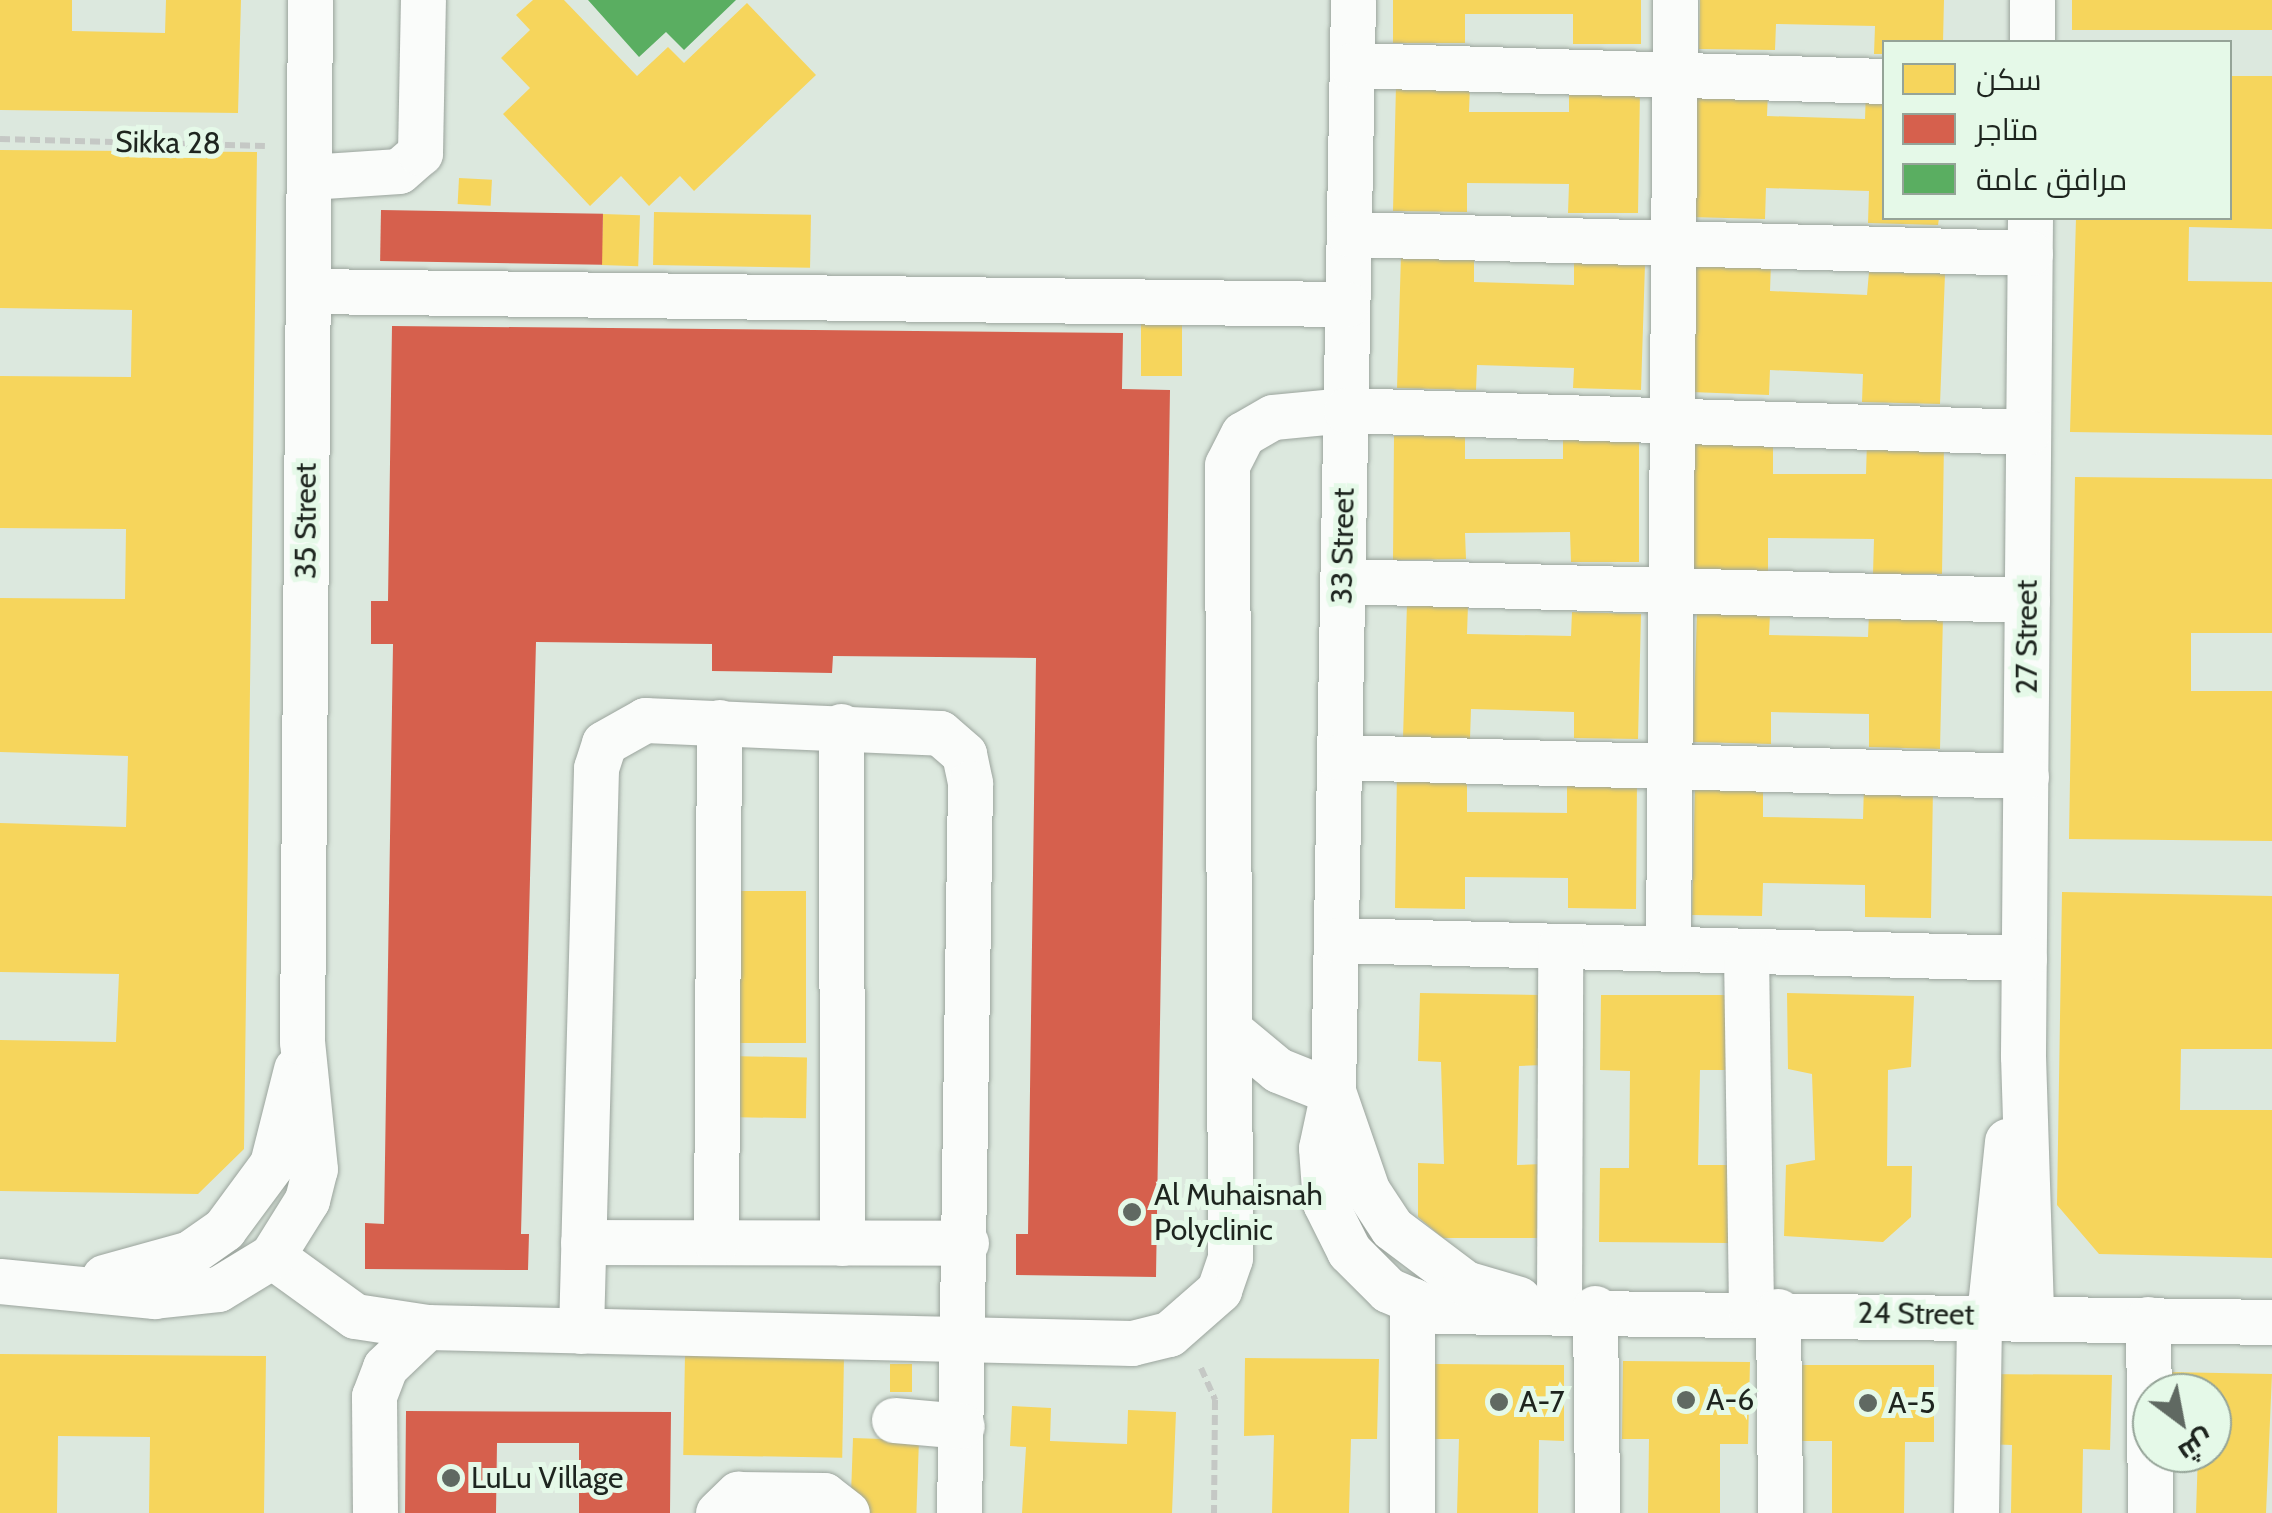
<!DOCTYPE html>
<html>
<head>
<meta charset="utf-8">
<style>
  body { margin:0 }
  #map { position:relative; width:2272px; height:1513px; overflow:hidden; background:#dce8de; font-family:Cabin,Cairo,sans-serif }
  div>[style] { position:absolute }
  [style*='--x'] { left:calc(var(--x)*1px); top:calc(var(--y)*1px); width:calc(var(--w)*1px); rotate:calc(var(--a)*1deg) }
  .homes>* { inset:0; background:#f6d55c; transform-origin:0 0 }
  .shops>* { inset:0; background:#d6604d; transform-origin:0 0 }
  .public>* { inset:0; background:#5aae61 }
  .path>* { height:6px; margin-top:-3px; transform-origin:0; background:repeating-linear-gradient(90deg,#c5c8c5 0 10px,transparent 0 15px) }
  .roads { filter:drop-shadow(0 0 2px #9ba49d) drop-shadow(0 0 2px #9ba49d) }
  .minor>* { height:45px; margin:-22.5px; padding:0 22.5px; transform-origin:22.5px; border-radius:22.5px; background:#fafcfa }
  .dots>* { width:28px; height:28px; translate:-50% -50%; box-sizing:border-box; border:5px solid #e5f9e8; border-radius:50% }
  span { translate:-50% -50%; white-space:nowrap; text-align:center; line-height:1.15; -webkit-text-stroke:10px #e5f9e8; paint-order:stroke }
  .street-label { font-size:30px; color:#1e251f }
  .poi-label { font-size:30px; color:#1e251f }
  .left { translate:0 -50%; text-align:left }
  .legend { position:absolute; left:1882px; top:40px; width:350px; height:180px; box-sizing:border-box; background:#e5f9e8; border:2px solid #95a498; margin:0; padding:12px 18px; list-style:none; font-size:30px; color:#1e251f }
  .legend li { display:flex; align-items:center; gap:20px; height:50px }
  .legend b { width:50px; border:2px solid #95a498 }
  .north { position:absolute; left:2132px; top:1373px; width:100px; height:100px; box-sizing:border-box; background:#e5f9e8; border:2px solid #95a498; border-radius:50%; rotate:148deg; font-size:28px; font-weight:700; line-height:40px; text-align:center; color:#1e251f }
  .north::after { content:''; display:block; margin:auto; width:35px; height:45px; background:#606962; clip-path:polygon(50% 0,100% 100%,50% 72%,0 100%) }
</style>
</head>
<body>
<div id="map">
  <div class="homes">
    <i style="clip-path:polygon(0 0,72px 0,72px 31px,165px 33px,166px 0,241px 0,238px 113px,0 110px)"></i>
    <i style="clip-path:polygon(533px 0,564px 0,637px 76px,668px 47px,684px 63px,747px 3px,816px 75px,694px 191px,680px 176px,649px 206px,621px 176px,590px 206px,503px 114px,530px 88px,501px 58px,530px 30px,516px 15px)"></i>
    <i style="clip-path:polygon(1393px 0,1641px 0,1641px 44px,1573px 44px,1573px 14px,1465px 14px,1465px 43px,1393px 43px)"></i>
    <i style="clip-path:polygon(1700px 0,1944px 0,1943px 42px,1884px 42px,1884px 54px,1874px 54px,1875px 26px,1776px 24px,1775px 50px,1699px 49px)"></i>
    <i style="left:2072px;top:0;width:200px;height:30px"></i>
    <i style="clip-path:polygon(2230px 76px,2272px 76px,2272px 229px,2189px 227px,2188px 281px,2272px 282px,2272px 435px,2070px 432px,2076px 218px,2230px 218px)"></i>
    <i style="clip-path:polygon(1396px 85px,1470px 85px,1469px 112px,1569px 112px,1569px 88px,1640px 90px,1638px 213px,1568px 213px,1569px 184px,1467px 183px,1467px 212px,1393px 211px)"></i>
    <i style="clip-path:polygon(1694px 89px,1768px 91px,1767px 116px,1865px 119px,1866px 90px,1884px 91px,1884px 218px,1939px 218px,1938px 225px,1868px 223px,1869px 191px,1766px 188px,1765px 219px,1689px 217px)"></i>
    <i style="clip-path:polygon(0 150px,257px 152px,244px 1149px,198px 1194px,0 1191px,0 1040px,116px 1042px,119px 974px,0 972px,0 823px,126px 827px,128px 756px,0 752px,0 598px,125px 599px,126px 529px,0 528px,0 376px,131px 377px,132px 310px,0 308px)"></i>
    <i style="left:459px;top:178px;width:33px;height:26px;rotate:3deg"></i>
    <i style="left:654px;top:212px;width:157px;height:53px;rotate:1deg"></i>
    <i style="left:603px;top:214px;width:37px;height:51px;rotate:2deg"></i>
    <i style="clip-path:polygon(1401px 255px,1474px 256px,1474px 282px,1574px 285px,1574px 262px,1645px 264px,1641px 390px,1573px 388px,1574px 368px,1477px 365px,1476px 390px,1397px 388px)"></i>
    <i style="clip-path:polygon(1695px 259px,1771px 262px,1770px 291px,1867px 295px,1869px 272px,1945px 274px,1940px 404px,1862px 402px,1863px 374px,1770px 370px,1769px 395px,1691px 392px)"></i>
    <i style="left:1182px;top:322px;width:54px;height:41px;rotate:90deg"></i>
    <i style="clip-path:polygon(1465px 435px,1465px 459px,1563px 459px,1563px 435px,1639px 435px,1639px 562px,1571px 562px,1570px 532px,1465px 533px,1466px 559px,1393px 560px,1394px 436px)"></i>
    <i style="clip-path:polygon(1693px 441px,1773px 442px,1773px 474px,1866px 474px,1867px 441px,1944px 442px,1942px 574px,1873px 574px,1874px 539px,1768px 538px,1768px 571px,1691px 571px)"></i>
    <i style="clip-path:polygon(2075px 477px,2272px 479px,2272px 633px,2191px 633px,2191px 691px,2272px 691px,2272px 841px,2069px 839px)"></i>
    <i style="clip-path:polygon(1407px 603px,1468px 605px,1467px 634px,1571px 636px,1572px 612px,1641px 614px,1638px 739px,1574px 738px,1574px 712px,1471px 709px,1470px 739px,1403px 738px)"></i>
    <i style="clip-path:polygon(1697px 612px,1770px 614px,1769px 635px,1868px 637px,1869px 613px,1943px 615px,1940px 749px,1869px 747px,1869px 714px,1771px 712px,1771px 744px,1693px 742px)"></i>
    <i style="clip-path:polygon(1397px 770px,1467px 770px,1467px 812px,1567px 813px,1567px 779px,1637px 779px,1636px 909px,1568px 908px,1568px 878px,1465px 877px,1465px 909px,1395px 908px)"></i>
    <i style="clip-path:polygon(1695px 785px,1763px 785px,1763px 817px,1863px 819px,1864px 785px,1933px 786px,1931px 918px,1865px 917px,1865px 885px,1763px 883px,1762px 916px,1692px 915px)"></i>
    <i style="left:731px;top:891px;width:75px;height:152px"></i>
    <i style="clip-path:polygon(2062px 892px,2272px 896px,2272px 1049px,2181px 1049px,2180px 1110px,2272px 1110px,2272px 1258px,2099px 1254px,2057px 1205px)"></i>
    <i style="clip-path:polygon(1420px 993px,1541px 995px,1542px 1065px,1519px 1066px,1517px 1165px,1542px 1164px,1541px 1238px,1443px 1238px,1418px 1217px,1418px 1163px,1444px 1164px,1441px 1062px,1418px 1061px)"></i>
    <i style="clip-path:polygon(1787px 993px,1914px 996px,1911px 1067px,1888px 1070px,1887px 1166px,1912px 1166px,1911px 1217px,1883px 1242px,1784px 1236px,1786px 1165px,1815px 1160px,1812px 1074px,1788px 1069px)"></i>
    <i style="clip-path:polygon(1601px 995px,1729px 995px,1729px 1070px,1700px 1070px,1698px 1165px,1729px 1165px,1728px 1243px,1599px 1242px,1600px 1168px,1629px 1168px,1630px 1071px,1600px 1070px)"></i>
    <i style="left:728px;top:1056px;width:79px;height:61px;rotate:1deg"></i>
    <i style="clip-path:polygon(0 1354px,266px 1356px,264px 1513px,149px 1513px,150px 1437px,58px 1436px,57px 1513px,0 1513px)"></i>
    <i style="left:685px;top:1354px;width:159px;height:101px;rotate:1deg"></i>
    <i style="clip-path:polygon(1245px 1358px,1379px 1359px,1377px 1439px,1351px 1439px,1349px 1513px,1272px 1513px,1274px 1435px,1244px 1436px)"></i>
    <i style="clip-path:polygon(1623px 1361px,1750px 1362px,1748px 1444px,1720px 1444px,1720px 1513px,1648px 1513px,1649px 1439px,1622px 1439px)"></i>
    <i style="left:890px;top:1364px;width:22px;height:28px"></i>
    <i style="clip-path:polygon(1435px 1364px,1564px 1365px,1564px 1441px,1539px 1440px,1538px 1513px,1457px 1513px,1459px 1439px,1434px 1439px)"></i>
    <i style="clip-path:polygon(1802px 1365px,1934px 1365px,1934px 1442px,1905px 1442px,1904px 1513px,1832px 1513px,1832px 1441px,1802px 1441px)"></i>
    <i style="clip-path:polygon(2167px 1372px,2272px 1374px,2266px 1513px,2196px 1513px,2198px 1453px,2212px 1453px,2212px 1393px,2166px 1393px)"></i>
    <i style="clip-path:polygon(1985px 1374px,2112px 1375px,2110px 1450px,2083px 1449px,2082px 1513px,2011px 1513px,2012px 1445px,1984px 1444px)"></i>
    <i style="clip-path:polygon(1012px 1406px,1051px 1408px,1050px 1441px,1127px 1444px,1128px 1410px,1176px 1412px,1172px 1513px,1022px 1513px,1026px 1447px,1010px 1446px)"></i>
    <i style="left:853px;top:1438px;width:66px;height:75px;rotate:2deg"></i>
  </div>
  <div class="shops">
    <i style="left:381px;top:210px;width:222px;height:51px;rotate:1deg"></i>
    <i style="clip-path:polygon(392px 326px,1123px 333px,1122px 389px,1170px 390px,1156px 1277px,1016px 1275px,1016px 1234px,1028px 1234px,1036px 658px,833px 656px,832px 673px,712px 671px,712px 644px,536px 642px,521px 1234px,529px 1234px,528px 1270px,365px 1269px,365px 1223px,384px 1224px,393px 644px,371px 644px,371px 601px,388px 601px)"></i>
    <i style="clip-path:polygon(406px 1411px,671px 1412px,670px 1513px,579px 1513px,579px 1443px,497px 1443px,496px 1513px,405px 1513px)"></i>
  </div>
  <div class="public">
    <i style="clip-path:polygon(588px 0,736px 0,684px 50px,666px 32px,639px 57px)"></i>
  </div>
  <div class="path">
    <i style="--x:0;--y:139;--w:265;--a:1.5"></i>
    <i style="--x:1201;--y:1368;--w:35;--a:66"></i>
    <i style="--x:1215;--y:1400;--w:113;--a:90.5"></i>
  </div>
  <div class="roads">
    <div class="minor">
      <i style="--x:1353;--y:0;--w:1092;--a:91.05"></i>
      <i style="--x:1333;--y:1092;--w:57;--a:102.1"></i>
      <i style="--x:1321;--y:1148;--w:55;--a:85.8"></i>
      <i style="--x:1325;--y:1203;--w:54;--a:63.4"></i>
      <i style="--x:1349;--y:1251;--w:55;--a:45"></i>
      <i style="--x:1388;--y:1290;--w:53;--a:23.2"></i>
      <i style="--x:1437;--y:1311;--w:835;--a:0.75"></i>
      <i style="--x:2032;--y:42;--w:42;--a:-90"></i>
      <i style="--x:1352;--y:65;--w:532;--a:1.72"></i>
      <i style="--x:309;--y:177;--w:90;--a:-3.8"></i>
      <i style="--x:399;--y:171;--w:28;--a:-41"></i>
      <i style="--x:420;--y:153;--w:153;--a:-88.9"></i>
      <i style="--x:2030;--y:218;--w:838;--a:90.48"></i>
      <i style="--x:2023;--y:1056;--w:260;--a:88.2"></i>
      <i style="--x:1349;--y:234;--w:681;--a:1.6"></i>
      <i style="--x:308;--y:291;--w:1039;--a:0.72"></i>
      <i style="--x:1342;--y:581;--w:685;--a:1.59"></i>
      <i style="--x:841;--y:726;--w:517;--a:89.89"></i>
      <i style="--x:1339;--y:757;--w:687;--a:1.58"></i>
      <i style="--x:1336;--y:940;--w:688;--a:1.5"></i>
      <i style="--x:1668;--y:949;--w:949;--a:-89.58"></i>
      <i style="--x:1746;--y:952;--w:359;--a:89.2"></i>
      <i style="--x:1231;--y:1031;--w:61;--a:39.7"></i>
      <i style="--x:1278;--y:1070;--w:59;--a:21.8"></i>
      <i style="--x:1334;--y:1094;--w:102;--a:71"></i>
      <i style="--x:1367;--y:1190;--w:45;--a:56.7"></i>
      <i style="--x:1392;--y:1228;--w:91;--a:37"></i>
      <i style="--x:1465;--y:1283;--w:56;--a:16.5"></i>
      <i style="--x:583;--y:1242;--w:383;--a:0.1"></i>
      <i style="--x:716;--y:1242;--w:520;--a:-89.67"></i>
      <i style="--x:272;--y:1256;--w:102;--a:35.9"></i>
      <i style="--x:355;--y:1316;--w:73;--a:8.7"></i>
      <i style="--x:427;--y:1327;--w:705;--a:1.3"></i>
      <i style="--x:1132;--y:1343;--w:38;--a:-14"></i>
      <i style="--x:1169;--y:1334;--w:67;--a:-41.3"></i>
      <i style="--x:1219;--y:1290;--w:34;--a:-71"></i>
      <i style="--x:1230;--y:1258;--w:793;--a:-90.22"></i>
      <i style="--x:1227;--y:465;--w:35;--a:-63"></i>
      <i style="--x:1243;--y:434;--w:34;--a:-30"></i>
      <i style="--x:1273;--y:417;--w:73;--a:-5.5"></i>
      <i style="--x:1346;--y:410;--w:682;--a:1.85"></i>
      <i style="--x:104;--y:1277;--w:89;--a:-15.6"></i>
      <i style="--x:190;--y:1253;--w:42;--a:-35.2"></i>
      <i style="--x:224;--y:1229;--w:81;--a:-53.6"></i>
      <i style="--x:272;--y:1164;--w:98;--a:-75.8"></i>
      <i style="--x:0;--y:1281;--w:155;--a:5.6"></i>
      <i style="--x:154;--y:1296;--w:64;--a:-6.2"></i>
      <i style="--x:218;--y:1289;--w:63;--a:-31.4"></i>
      <i style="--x:272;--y:1256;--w:66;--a:-58"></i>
      <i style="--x:307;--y:1200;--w:32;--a:-76"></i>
      <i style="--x:315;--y:1169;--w:128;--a:-95.8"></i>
      <i style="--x:302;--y:1042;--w:1042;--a:-89.56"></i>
      <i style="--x:1412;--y:1300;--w:213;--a:90"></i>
      <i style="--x:1559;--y:1308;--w:362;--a:-89.8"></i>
      <i style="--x:1595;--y:1308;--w:205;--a:89.4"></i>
      <i style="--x:1778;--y:1311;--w:202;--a:89.4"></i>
      <i style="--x:1989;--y:1316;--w:176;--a:-84.1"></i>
      <i style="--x:2148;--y:1319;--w:194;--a:89.4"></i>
      <i style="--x:581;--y:1331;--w:563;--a:-88.47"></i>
      <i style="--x:596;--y:768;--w:26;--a:-72"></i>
      <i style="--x:604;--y:743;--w:47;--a:-29.3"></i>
      <i style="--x:645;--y:720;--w:295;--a:2.5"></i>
      <i style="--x:940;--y:733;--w:32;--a:41"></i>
      <i style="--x:964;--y:754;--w:30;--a:78"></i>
      <i style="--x:970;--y:783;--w:730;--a:90.86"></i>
      <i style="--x:894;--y:1420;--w:68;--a:5"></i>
      <i style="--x:375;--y:1513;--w:117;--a:-90.5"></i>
      <i style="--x:374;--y:1396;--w:31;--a:-69"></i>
      <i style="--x:385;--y:1367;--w:58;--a:-43.6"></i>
      <i style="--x:718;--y:1513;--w:28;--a:-44"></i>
      <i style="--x:738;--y:1494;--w:86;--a:0.7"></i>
      <i style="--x:824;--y:1495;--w:29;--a:38"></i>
      <i style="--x:1976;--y:1513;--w:198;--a:-89.1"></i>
    </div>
  </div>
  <div class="dots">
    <i style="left:1132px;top:1212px;background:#606962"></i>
    <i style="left:1686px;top:1400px;background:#606962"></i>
    <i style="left:1499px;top:1402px;background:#606962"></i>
    <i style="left:1868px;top:1403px;background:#606962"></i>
    <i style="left:451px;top:1478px;background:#606962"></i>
  </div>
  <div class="street-label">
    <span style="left:168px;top:143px;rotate:1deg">Sikka 28</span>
    <span style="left:306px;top:521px;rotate:-90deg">35 Street</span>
    <span style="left:1343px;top:546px;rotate:-89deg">33 Street</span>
    <span style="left:2027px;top:637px;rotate:-90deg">27 Street</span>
    <span style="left:1916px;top:1314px;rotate:1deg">24 Street</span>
  </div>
  <div class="poi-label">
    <span class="left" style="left:1154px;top:1212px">Al Muhaisnah<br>Polyclinic</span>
    <span class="left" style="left:1706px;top:1400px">A-6</span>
    <span class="left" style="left:1519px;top:1402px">A-7</span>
    <span class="left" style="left:1888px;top:1403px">A-5</span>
    <span class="left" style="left:471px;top:1478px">LuLu Village</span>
  </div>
  <ul class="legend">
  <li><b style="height:28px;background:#f6d55c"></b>سكن</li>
  <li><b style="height:28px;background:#d6604d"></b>متاجر</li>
  <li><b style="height:28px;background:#5aae61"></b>مرافق عامة</li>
  </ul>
  <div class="north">ش</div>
</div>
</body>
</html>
